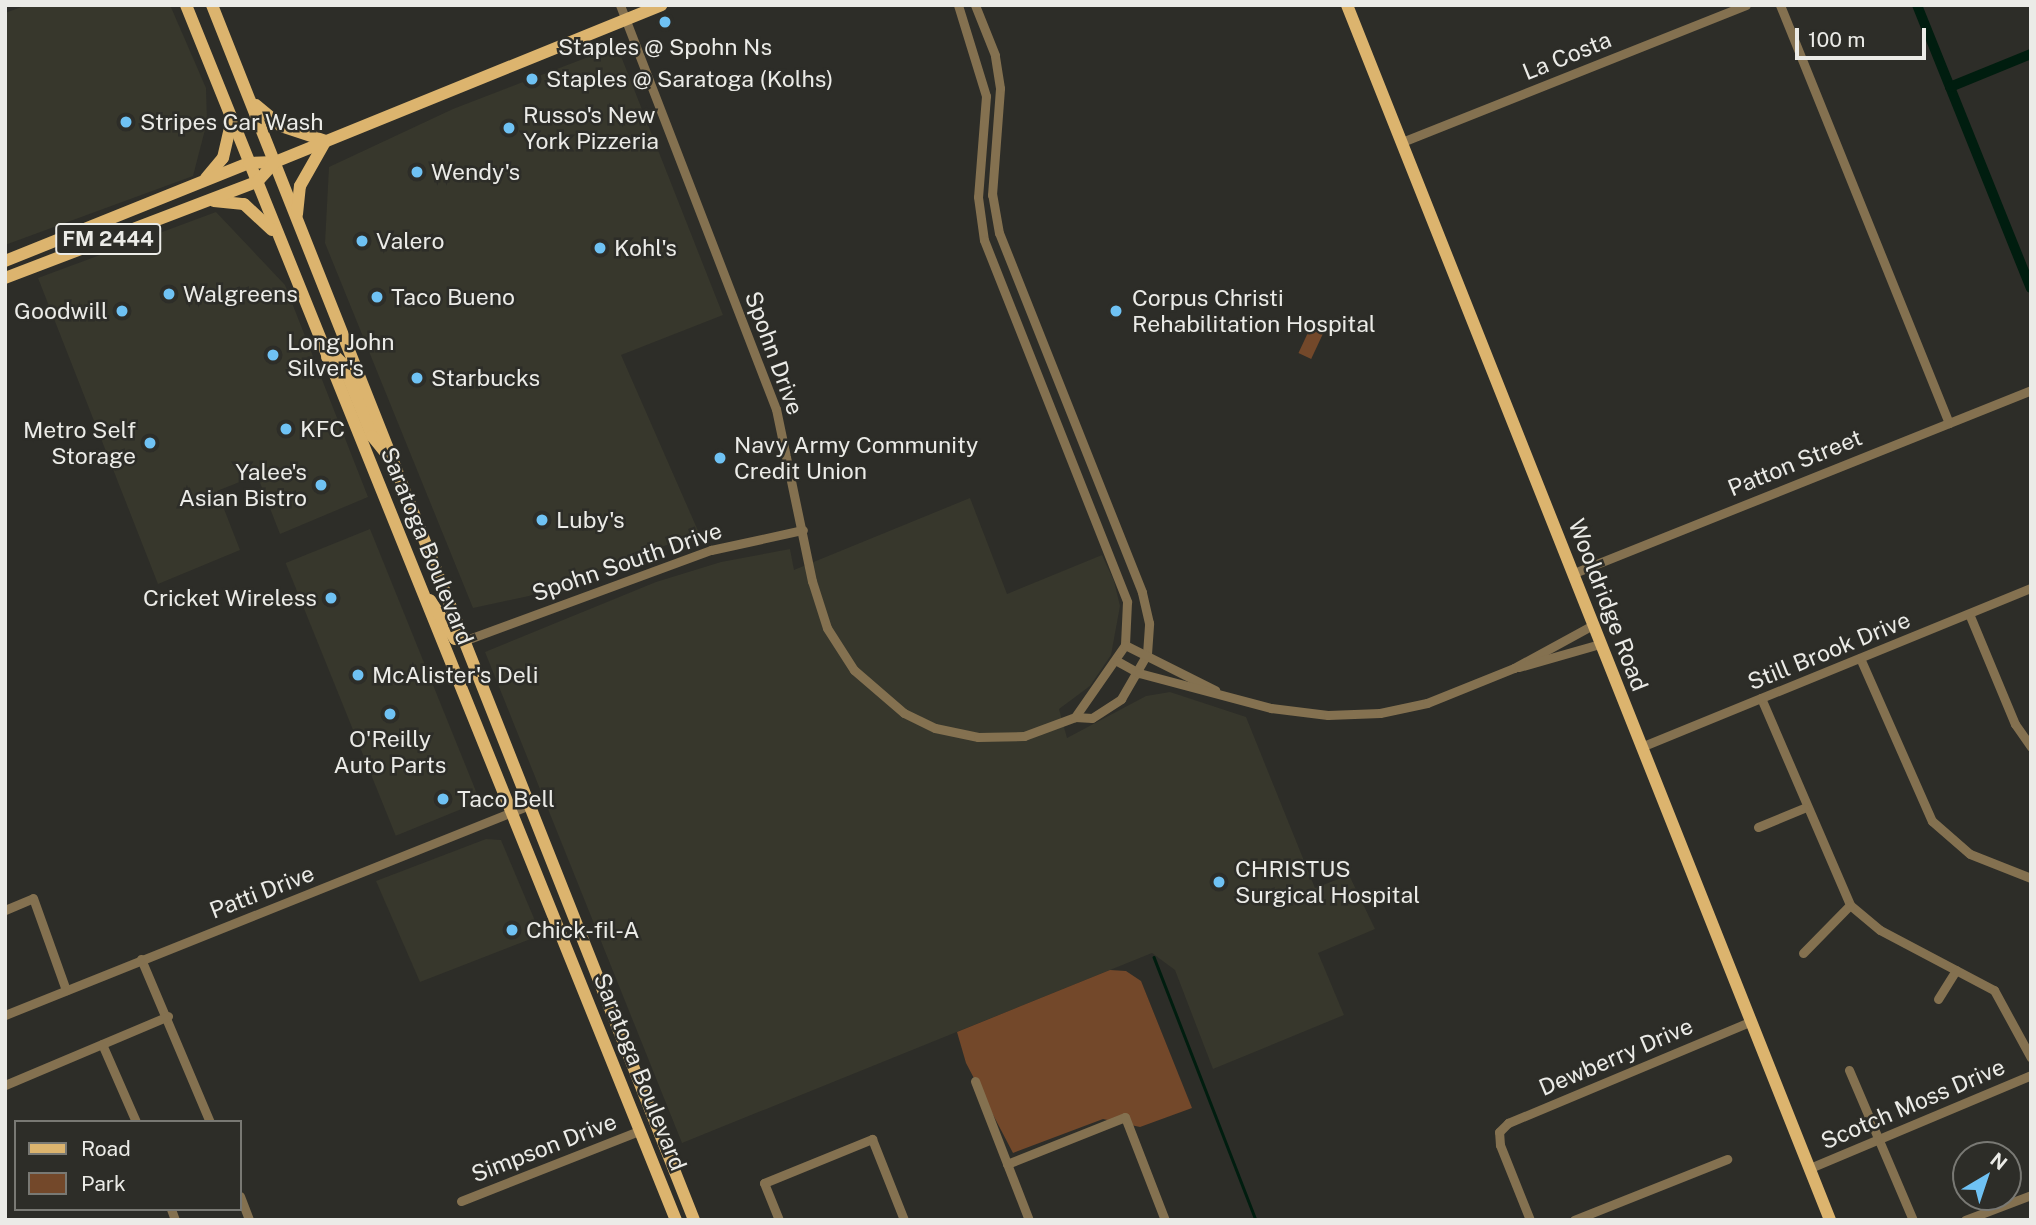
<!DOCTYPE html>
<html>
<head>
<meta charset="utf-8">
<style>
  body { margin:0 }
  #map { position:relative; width:2036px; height:1225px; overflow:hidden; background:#2d2d28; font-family:"Public Sans",sans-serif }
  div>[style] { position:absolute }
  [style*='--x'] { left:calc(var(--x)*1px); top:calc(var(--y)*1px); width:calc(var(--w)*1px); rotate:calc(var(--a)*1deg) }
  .built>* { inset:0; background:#37372c; transform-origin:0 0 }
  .green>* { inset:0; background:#73482a; transform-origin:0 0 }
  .stream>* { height:2.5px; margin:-1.25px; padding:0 1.25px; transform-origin:1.25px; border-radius:1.25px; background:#001d0f }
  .canal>* { height:10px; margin:-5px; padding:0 5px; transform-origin:5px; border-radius:5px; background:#001d0f }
  .minor>* { height:9px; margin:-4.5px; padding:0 4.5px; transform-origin:4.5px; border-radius:4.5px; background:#847150 }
  .major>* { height:12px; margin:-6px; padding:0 6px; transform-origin:6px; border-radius:6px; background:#dcb46e }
  .dots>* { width:19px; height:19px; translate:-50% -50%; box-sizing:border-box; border:4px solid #2d2d28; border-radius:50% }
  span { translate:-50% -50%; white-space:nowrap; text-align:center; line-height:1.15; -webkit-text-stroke:5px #2d2d28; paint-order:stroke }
  .shield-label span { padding:2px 5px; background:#2d2d28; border:2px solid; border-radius:5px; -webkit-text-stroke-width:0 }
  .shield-label { font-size:21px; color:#ebebe7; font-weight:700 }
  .poi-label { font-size:23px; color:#ebebe7 }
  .left { translate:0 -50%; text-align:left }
  .right { translate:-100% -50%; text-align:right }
  .street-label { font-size:23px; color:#ebebe7 }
  .frame { position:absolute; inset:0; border:7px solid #ebebe7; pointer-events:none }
  .legend { position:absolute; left:14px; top:1120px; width:228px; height:91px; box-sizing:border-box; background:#2d2d28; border:2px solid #797974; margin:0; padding:9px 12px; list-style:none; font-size:21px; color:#ebebe7 }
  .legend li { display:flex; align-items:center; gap:14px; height:35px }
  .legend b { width:35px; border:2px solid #797974 }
  .north { position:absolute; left:1952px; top:1141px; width:70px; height:70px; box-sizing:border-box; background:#2d2d28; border:2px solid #797974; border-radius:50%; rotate:39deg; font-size:19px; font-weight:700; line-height:28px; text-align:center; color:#ebebe7 }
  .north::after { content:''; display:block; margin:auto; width:24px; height:32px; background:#6fc2f4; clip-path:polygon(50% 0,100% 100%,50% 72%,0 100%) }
  .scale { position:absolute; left:1795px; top:28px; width:131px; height:32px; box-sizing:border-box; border:4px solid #ebebe7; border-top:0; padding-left:9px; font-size:21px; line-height:24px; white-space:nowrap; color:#ebebe7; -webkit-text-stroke:5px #2d2d28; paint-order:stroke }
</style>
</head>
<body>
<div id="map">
  <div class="built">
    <i style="clip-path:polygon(27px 5px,170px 5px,206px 88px,207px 122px,193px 176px,5px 245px,5px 13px)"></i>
    <i style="clip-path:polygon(617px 46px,723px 315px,621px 355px,699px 533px,529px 596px,473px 608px,325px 243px,329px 167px,453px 109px)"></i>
    <i style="clip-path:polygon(216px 212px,285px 285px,368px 497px,280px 534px,257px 475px,217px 491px,240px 550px,158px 584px,38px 278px)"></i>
    <i style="clip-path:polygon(970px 498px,1007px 594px,1102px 555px,1114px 581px,1120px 606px,1111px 655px,1090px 686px,1059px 709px,1067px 738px,1146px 696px,1170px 692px,1246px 717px,1315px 888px,1349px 875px,1375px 929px,1318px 953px,1344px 1015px,1213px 1069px,1175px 970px,1152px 953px,682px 1143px,485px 652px,656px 582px,721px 562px,790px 549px,794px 570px)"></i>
    <i style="left:370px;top:529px;width:294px;height:91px;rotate:68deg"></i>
    <i style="clip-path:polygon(486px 839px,501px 840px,541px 935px,420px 982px,376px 881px)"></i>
  </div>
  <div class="green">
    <i style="left:1312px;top:324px;width:14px;height:32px;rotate:25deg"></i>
    <i style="clip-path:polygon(1110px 970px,1126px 971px,1141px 981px,1192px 1108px,1140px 1127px,1103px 1119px,1013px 1153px,966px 1063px,957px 1032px)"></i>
  </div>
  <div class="stream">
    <i style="--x:1154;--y:957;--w:282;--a:68.8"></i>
  </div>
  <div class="canal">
    <i style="--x:1917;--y:5;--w:305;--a:68.1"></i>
    <i style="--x:1950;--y:87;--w:87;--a:-22.2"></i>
  </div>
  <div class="minor">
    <i style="--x:620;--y:5;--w:433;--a:68.9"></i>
    <i style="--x:776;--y:409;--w:176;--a:78.2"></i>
    <i style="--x:812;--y:581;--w:49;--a:72.3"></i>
    <i style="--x:827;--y:628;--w:50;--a:57.3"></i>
    <i style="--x:854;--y:670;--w:66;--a:40.7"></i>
    <i style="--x:904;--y:713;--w:34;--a:26"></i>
    <i style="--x:935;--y:728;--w:44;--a:11.8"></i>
    <i style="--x:978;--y:737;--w:46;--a:-1.2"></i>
    <i style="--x:1024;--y:736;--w:54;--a:-20.4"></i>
    <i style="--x:1075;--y:717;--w:17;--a:3"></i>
    <i style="--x:1092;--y:718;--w:35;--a:-33"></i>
    <i style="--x:1121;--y:699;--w:52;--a:-60"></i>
    <i style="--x:1147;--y:654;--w:31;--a:-86"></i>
    <i style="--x:1149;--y:623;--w:32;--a:-103"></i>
    <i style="--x:1142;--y:592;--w:386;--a:-111.7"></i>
    <i style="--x:999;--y:233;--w:39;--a:-100"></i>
    <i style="--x:992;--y:195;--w:107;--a:-85.7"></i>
    <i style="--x:1000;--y:88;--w:33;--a:-99"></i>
    <i style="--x:995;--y:55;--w:54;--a:-111.8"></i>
    <i style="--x:958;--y:5;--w:95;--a:72.9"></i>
    <i style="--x:986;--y:96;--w:101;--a:94.5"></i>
    <i style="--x:978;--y:197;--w:43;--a:82.1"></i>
    <i style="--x:984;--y:240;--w:389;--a:68.4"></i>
    <i style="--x:1127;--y:602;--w:43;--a:92.7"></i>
    <i style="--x:1125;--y:645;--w:88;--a:124.8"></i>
    <i style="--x:1780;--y:5;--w:451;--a:68"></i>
    <i style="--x:1402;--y:142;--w:370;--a:-21.7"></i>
    <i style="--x:1574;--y:573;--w:492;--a:-21.8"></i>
    <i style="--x:1970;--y:616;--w:117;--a:67.4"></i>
    <i style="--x:2015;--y:724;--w:28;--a:55"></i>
    <i style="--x:466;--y:640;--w:261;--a:-20.2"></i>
    <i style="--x:711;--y:550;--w:94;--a:-12.3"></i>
    <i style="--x:1125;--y:645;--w:101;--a:26.6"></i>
    <i style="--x:1860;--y:658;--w:178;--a:66.2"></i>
    <i style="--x:1932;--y:821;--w:50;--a:41"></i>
    <i style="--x:1970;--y:854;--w:66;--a:21.5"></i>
    <i style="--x:1117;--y:661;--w:25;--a:29"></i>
    <i style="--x:1139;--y:673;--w:137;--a:14.9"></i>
    <i style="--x:1271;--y:708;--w:57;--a:7"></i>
    <i style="--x:1328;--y:715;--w:52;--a:-2.2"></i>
    <i style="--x:1380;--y:713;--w:48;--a:-12"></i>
    <i style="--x:1427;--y:703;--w:94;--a:-21.9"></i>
    <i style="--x:1514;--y:668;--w:90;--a:-28.6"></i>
    <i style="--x:1519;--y:667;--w:84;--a:-15.9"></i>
    <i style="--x:1761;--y:698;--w:225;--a:66.7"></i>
    <i style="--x:1850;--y:905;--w:39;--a:40"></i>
    <i style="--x:1880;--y:930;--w:129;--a:27.8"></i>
    <i style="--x:1994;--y:990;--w:77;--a:61.4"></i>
    <i style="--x:1641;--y:747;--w:421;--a:-22.2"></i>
    <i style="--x:1758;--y:827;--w:50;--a:-22.4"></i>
    <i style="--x:5;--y:910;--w:30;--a:-23"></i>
    <i style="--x:33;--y:898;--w:98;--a:70.3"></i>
    <i style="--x:1803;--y:953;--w:67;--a:-45.6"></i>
    <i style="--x:141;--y:959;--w:177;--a:67.1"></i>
    <i style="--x:1938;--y:999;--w:34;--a:-58"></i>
    <i style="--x:5;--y:1015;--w:568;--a:-21.82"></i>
    <i style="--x:102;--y:1044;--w:85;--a:66.4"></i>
    <i style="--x:1849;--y:1070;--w:163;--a:66.9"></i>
    <i style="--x:975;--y:1081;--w:149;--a:68.8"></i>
    <i style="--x:5;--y:1085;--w:177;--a:-22.9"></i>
    <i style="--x:1007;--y:1164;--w:127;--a:-21.7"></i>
    <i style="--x:1125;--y:1117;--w:110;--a:68.8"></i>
    <i style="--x:1810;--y:1168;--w:240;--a:-22.8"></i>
    <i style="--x:240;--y:1196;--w:26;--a:69"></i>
    <i style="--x:461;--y:1201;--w:193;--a:-21.5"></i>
    <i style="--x:171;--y:1209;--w:12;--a:70"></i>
    <i style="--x:779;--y:1220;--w:40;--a:-112"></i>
    <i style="--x:764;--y:1183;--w:117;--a:-22.2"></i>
    <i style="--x:872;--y:1139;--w:87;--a:68.4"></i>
    <i style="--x:1530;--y:1220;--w:81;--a:-111.8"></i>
    <i style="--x:1500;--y:1145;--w:13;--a:-94"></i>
    <i style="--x:1499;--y:1132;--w:13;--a:-45"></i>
    <i style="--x:1508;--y:1123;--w:262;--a:-22.7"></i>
    <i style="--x:1574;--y:1220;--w:165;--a:-21.7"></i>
    <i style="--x:1965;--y:1220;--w:71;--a:-20.7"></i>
  </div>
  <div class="major">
    <i style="--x:186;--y:5;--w:1310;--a:68.04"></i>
    <i style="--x:212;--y:5;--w:1307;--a:68.36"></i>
    <i style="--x:1347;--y:5;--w:1307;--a:68.32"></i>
    <i style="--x:256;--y:105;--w:33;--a:40"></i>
    <i style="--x:281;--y:126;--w:47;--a:18.4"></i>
    <i style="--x:206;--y:178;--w:26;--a:-50"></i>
    <i style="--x:223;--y:158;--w:39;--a:-77"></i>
    <i style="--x:214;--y:201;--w:30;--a:6"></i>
    <i style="--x:244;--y:204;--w:38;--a:43"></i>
    <i style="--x:297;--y:214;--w:28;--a:-84"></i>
    <i style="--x:300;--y:186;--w:51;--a:-60.4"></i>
    <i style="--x:5;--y:261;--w:263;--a:-21.9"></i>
    <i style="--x:249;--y:163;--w:26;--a:-2"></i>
    <i style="--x:275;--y:162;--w:417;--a:-22.1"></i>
    <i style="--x:5;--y:278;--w:270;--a:-20.9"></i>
    <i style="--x:257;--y:182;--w:27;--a:-48"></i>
    <i style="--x:327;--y:357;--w:7;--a:-16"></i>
    <i style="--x:334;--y:355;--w:13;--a:45"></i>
    <i style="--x:343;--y:364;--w:78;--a:68.1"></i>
    <i style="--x:372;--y:436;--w:27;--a:51"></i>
    <i style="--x:430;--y:600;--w:46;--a:57.3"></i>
    <i style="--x:455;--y:639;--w:11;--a:5"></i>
  </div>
  <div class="dots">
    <i style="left:665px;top:22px;background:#6fc2f4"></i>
    <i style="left:532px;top:79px;background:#6fc2f4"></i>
    <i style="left:126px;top:122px;background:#6fc2f4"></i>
    <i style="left:509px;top:128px;background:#6fc2f4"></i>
    <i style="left:417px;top:172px;background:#6fc2f4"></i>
    <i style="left:362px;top:241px;background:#6fc2f4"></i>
    <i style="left:600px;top:248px;background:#6fc2f4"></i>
    <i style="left:169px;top:294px;background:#6fc2f4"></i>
    <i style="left:377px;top:297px;background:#6fc2f4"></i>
    <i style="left:122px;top:311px;background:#6fc2f4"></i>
    <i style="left:1116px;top:311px;background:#6fc2f4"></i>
    <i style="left:273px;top:355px;background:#6fc2f4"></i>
    <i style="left:417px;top:378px;background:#6fc2f4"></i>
    <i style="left:286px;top:429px;background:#6fc2f4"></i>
    <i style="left:150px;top:443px;background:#6fc2f4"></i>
    <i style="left:720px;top:458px;background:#6fc2f4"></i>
    <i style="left:321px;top:485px;background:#6fc2f4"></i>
    <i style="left:542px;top:520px;background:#6fc2f4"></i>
    <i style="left:331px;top:598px;background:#6fc2f4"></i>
    <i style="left:358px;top:675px;background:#6fc2f4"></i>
    <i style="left:390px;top:714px;background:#6fc2f4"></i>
    <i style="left:443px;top:799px;background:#6fc2f4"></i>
    <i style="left:1219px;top:882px;background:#6fc2f4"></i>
    <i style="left:512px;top:930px;background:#6fc2f4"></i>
  </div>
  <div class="shield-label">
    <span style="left:108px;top:239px">FM 2444</span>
  </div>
  <div class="poi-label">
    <span style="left:665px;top:47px">Staples @ Spohn Ns</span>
    <span class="left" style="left:546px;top:79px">Staples @ Saratoga (Kolhs)</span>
    <span class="left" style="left:523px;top:128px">Russo's New<br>York Pizzeria</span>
    <span class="left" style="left:140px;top:122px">Stripes Car Wash</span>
    <span class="left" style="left:431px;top:172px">Wendy's</span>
    <span class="left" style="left:376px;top:241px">Valero</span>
    <span class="left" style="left:614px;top:248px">Kohl's</span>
    <span class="left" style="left:183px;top:294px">Walgreens</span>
    <span class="left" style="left:391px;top:297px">Taco Bueno</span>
    <span class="left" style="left:1132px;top:311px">Corpus Christi<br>Rehabilitation Hospital</span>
    <span class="right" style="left:108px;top:311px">Goodwill</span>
    <span class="left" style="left:287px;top:355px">Long John<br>Silver's</span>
    <span class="left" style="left:431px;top:378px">Starbucks</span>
    <span class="left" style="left:300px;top:429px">KFC</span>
    <span class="right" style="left:136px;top:443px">Metro Self<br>Storage</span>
    <span class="left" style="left:734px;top:458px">Navy Army Community<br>Credit Union</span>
    <span class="right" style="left:307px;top:485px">Yalee's<br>Asian Bistro</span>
    <span class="left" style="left:556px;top:520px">Luby's</span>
    <span class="right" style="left:317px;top:598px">Cricket Wireless</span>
    <span class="left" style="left:372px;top:675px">McAlister's Deli</span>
    <span style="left:390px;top:752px">O'Reilly<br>Auto Parts</span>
    <span class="left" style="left:457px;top:799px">Taco Bell</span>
    <span class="left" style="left:1235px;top:882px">CHRISTUS<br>Surgical Hospital</span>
    <span class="left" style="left:526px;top:930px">Chick-fil-A</span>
  </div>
  <div class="street-label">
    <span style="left:1567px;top:56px;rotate:-22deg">La Costa</span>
    <span style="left:774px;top:353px;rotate:70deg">Spohn Drive</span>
    <span style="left:1795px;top:463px;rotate:-22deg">Patton Street</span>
    <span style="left:427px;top:546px;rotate:68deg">Saratoga Boulevard</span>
    <span style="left:627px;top:562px;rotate:-19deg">Spohn South Drive</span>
    <span style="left:1608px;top:605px;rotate:69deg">Wooldridge Road</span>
    <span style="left:1829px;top:651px;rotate:-22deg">Still Brook Drive</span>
    <span style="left:262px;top:892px;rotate:-21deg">Patti Drive</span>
    <span style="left:1616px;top:1057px;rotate:-23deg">Dewberry Drive</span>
    <span style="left:640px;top:1072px;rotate:68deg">Saratoga Boulevard</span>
    <span style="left:1913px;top:1104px;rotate:-23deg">Scotch Moss Drive</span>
    <span style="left:544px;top:1148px;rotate:-21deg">Simpson Drive</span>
  </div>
  <div class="frame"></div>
  <ul class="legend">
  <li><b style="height:9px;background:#dcb46e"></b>Road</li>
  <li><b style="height:19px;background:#73482a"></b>Park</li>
  </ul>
  <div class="north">N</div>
  <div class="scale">100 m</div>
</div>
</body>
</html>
